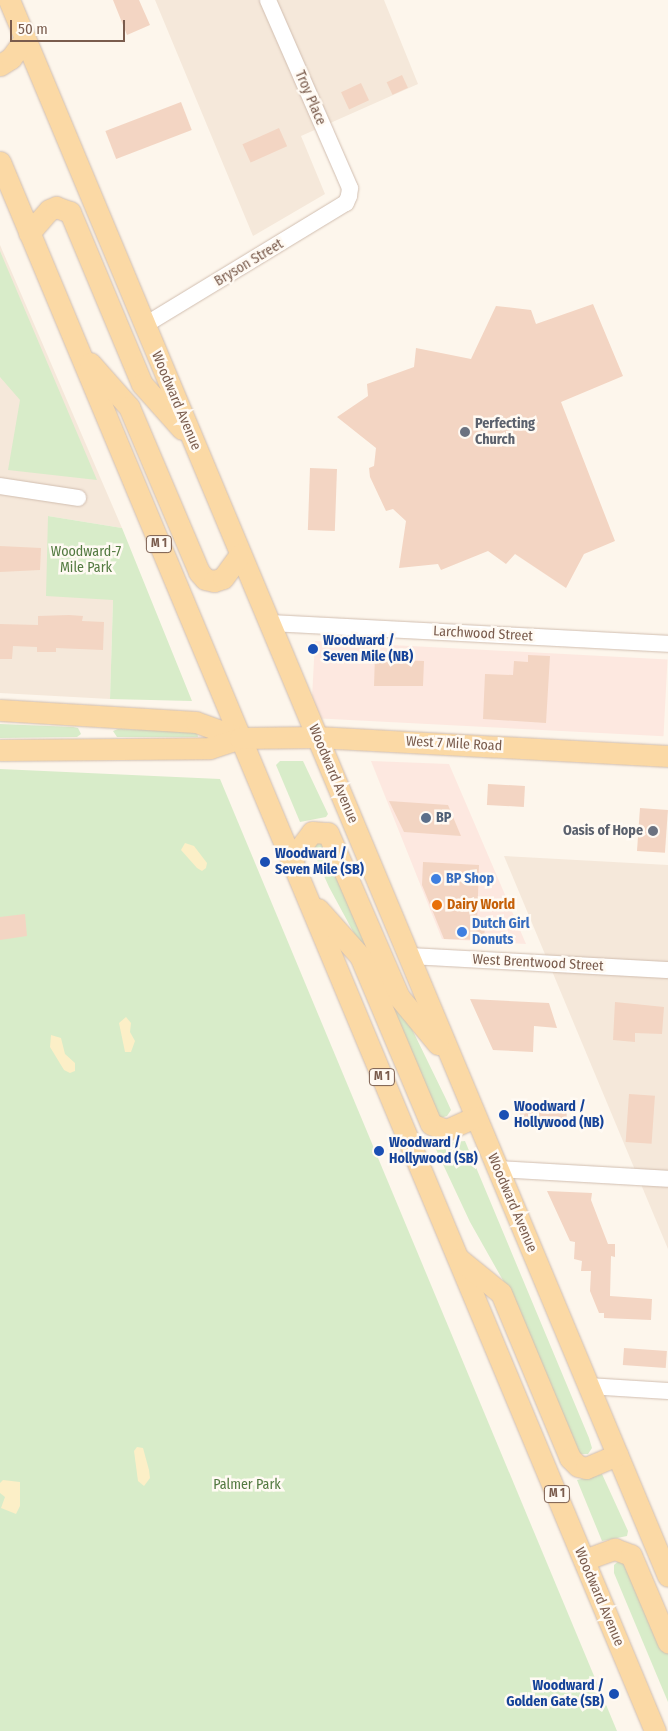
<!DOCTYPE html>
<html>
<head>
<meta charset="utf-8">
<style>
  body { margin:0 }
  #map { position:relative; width:668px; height:1731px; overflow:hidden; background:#fdf6ec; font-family:"Fira Sans Condensed",sans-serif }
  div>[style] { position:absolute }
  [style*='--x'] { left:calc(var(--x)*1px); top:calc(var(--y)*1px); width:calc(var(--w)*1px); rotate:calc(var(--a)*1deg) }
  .residential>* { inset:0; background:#f5e8da }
  .commercial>* { inset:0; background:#fde8e0; transform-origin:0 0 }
  .green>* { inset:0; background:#d8ecc9 }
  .sand>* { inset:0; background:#fcefc7 }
  .building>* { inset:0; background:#f3d5c3; transform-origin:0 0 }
  .roads { filter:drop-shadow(0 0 1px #d1beb0) drop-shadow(0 0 1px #d1beb0) }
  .minor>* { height:16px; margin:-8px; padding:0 8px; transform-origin:8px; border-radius:8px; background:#fff }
  .major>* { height:21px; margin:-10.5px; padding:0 10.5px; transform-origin:10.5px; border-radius:10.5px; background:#fbd9a5 }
  .dots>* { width:14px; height:14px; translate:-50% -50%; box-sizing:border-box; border:2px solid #fffaf3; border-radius:50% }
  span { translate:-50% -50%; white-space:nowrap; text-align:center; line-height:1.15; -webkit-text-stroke:5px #fffaf3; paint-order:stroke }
  .shield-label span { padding:1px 4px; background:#fffaf3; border:1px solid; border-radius:4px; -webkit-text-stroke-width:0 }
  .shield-label { font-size:12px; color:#7a5c4d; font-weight:700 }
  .street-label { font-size:14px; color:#7a5c4d }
  .worship-label { font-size:14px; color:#5b616d; font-weight:700 }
  .left { translate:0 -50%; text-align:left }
  .right { translate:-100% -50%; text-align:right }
  .park-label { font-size:14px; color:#537a41 }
  .transit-label { font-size:14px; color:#164399; font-weight:700 }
  .service-label { font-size:14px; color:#4e5e75; font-weight:700 }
  .shop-label { font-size:14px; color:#366cbe; font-weight:700 }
  .food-label { font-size:14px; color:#c56008; font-weight:700 }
  .scale { position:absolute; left:10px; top:20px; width:115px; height:22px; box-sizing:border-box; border:2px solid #7a5c4d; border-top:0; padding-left:6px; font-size:15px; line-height:18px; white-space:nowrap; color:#7a5c4d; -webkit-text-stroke:4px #fffaf3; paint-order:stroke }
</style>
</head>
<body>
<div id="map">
  <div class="residential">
    <i style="clip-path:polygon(155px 0,384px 0,418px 84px,301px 136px,325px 194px,253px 236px)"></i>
    <i style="clip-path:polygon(0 245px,122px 528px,48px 516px,113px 600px,110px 699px,0 693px)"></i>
    <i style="clip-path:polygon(504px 856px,668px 865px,668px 1249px)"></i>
  </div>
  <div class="commercial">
    <i style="left:315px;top:641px;width:353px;height:77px;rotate:3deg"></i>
    <i style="clip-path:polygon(371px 761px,449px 764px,526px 944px,442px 939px)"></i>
  </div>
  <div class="green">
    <i style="clip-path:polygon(0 251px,97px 480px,8px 470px,20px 400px,0 377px)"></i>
    <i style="clip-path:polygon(48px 516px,122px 528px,192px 701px,110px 699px,113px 600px,46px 596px)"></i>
    <i style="clip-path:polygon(0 724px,73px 727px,78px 728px,81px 734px,77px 737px,0 738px)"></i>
    <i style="clip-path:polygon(118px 729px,197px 732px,198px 737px,117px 737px,113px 731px)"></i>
    <i style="clip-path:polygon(280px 761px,303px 761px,328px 814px,326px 817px,300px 822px,276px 765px)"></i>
    <i style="clip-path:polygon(0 769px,220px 779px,617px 1731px,0 1731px)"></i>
    <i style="clip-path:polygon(320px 840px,446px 1099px,451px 1110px,447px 1116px,440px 1118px,356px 937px,329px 887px,311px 847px)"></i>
    <i style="clip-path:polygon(435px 1141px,443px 1143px,465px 1141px,589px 1438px,592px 1448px,588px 1454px,577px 1454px,505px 1284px,470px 1222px,433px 1143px)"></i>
    <i style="clip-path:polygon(602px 1474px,628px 1531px,627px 1536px,602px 1541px,577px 1480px)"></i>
    <i style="clip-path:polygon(621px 1559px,668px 1652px,668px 1702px,614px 1573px,614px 1565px)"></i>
  </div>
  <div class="sand">
    <i style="clip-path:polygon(185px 843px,194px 846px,207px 863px,206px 868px,202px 871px,197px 868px,181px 850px)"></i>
    <i style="clip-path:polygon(126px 1017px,131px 1023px,130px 1032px,135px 1041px,131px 1052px,125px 1052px,119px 1023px)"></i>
    <i style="clip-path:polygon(51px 1035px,61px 1038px,65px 1054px,75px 1063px,75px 1071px,70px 1073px,64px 1070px,50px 1047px)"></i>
    <i style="clip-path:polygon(137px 1447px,143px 1448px,149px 1470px,150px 1478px,144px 1486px,138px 1481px,134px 1451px)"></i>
    <i style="clip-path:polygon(3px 1480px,20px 1482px,20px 1506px,16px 1514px,1px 1508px,5px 1497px,0 1493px,0 1483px)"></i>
  </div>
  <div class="building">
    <i style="clip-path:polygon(113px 0,139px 0,150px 25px,127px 35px)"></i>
    <i style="left:402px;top:75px;width:14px;height:17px;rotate:65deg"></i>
    <i style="left:361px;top:83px;width:19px;height:22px;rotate:65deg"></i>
    <i style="left:181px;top:102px;width:30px;height:81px;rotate:69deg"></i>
    <i style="left:279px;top:128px;width:20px;height:40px;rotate:66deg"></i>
    <i style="clip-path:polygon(593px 304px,623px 376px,561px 402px,615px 541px,584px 554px,566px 588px,515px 554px,506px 564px,488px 551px,441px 570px,438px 564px,399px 568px,406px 521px,393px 509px,386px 511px,370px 477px,369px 468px,374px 466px,376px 448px,337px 417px,368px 396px,367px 384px,414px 367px,416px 348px,471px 359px,496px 306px,531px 310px,536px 324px)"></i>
    <i style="left:310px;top:468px;width:27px;height:62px;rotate:2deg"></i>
    <i style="clip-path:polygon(0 546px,41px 548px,40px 570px,0 572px)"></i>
    <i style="clip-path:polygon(69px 615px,83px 616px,82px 621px,104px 622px,103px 650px,56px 648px,56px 652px,37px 652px,37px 647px,13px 646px,12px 659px,0 659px,0 624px,38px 625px,38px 616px)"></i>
    <i style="clip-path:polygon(375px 654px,397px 655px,397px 660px,424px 661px,423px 686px,374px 686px)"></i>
    <i style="clip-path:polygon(528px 655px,550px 656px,546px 723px,483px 719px,485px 674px,513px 675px,514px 661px,528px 662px)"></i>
    <i style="left:488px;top:784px;width:37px;height:21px;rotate:3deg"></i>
    <i style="clip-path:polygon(389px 801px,448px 805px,461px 836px,404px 832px)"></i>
    <i style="left:640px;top:808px;width:28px;height:43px;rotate:4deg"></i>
    <i style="clip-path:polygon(423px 862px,479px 865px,477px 925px,485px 926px,484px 940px,444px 939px,422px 885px)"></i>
    <i style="clip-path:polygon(25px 914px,27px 936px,0 940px,0 917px)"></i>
    <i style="clip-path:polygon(470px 999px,549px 1003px,557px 1028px,534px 1026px,533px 1052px,493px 1050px)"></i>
    <i style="clip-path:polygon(615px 1002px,664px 1007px,662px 1034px,635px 1033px,635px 1042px,613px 1040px)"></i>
    <i style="left:629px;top:1094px;width:26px;height:48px;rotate:4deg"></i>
    <i style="left:520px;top:1104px;width:47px;height:18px;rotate:2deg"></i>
    <i style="clip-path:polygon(547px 1191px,592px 1193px,591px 1200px,608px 1244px,615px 1244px,615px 1257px,611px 1256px,610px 1296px,652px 1299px,651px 1320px,604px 1318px,604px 1313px,599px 1313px,590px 1291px,591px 1271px,581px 1271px,582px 1261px,574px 1259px,575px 1242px,570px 1241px)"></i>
    <i style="left:624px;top:1348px;width:43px;height:17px;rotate:4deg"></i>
  </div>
  <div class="roads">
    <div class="minor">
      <i style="--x:145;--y:325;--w:235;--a:-31.3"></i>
      <i style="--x:346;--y:203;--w:8;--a:-67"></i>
      <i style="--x:349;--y:196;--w:8;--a:-83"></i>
      <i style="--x:350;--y:188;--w:205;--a:-113.6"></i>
      <i style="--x:0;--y:486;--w:79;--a:8.7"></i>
      <i style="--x:269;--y:623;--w:400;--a:3"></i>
      <i style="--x:409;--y:956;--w:259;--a:3.1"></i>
      <i style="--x:497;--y:1169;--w:171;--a:3.3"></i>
      <i style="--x:588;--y:1386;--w:80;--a:3.6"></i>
    </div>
    <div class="major">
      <i style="--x:9;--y:0;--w:1708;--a:67.31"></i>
      <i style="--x:0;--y:65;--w:13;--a:-32"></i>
      <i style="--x:11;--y:58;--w:24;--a:-54"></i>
      <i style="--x:0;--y:162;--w:1700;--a:67.34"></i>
      <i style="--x:29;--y:233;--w:30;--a:-49"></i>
      <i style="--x:49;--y:210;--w:8;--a:-23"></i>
      <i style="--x:56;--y:207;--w:15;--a:20"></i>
      <i style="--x:70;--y:212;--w:186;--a:67.3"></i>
      <i style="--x:142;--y:384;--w:60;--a:48.4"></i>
      <i style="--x:90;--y:363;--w:59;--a:48.4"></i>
      <i style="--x:129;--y:407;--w:179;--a:67"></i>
      <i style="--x:199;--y:572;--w:9;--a:49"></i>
      <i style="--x:205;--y:579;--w:9;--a:13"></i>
      <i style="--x:214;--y:581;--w:9;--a:-18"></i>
      <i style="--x:223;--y:578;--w:29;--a:-54"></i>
      <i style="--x:0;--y:710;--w:196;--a:3.5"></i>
      <i style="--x:196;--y:722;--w:47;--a:20"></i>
      <i style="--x:0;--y:750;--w:210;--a:-0.5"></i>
      <i style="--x:210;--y:748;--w:32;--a:-18"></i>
      <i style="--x:240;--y:738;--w:77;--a:-0.7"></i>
      <i style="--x:317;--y:737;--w:352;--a:3.1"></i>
      <i style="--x:291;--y:860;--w:35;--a:-53"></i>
      <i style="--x:312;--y:832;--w:16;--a:4"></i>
      <i style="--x:328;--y:833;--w:179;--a:66.6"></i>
      <i style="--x:399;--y:997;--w:61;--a:50.3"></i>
      <i style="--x:318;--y:909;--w:63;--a:48.2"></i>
      <i style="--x:360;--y:956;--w:182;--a:67.1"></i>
      <i style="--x:431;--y:1124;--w:16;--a:22"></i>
      <i style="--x:446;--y:1130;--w:32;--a:-24"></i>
      <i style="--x:459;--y:1259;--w:54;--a:39"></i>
      <i style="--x:501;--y:1293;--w:179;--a:67.3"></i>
      <i style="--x:570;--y:1458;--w:11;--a:45"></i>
      <i style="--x:578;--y:1466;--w:8;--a:14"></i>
      <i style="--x:586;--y:1468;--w:34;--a:-23"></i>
      <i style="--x:584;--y:1560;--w:33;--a:-20"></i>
      <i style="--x:615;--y:1549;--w:17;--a:21"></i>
      <i style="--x:631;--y:1555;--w:95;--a:67"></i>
    </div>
  </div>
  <div class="dots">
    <i style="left:465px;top:432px;background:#6b7280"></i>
    <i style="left:313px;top:649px;background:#1a4fb4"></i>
    <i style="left:426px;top:818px;background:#5c6f8a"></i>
    <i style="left:653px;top:831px;background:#6b7280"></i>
    <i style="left:265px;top:862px;background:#1a4fb4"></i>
    <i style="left:436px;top:879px;background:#3f7fe0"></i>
    <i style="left:437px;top:905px;background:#e8710a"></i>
    <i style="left:462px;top:932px;background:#3f7fe0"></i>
    <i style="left:504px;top:1115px;background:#1a4fb4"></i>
    <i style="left:379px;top:1151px;background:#1a4fb4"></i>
    <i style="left:614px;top:1694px;background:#1a4fb4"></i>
  </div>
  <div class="shield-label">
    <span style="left:159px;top:544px">M 1</span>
    <span style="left:382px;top:1077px">M 1</span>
    <span style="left:557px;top:1494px">M 1</span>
  </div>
  <div class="street-label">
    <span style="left:310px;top:98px;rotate:67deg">Troy Place</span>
    <span style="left:249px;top:263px;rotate:-31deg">Bryson Street</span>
    <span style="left:176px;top:401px;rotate:67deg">Woodward Avenue</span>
    <span style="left:483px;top:634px;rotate:3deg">Larchwood Street</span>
    <span style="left:454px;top:744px;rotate:3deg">West 7 Mile Road</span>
    <span style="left:333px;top:774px;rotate:67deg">Woodward Avenue</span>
    <span style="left:538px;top:963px;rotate:3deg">West Brentwood Street</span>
    <span style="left:512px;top:1203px;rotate:67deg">Woodward Avenue</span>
    <span style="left:599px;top:1597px;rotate:67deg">Woodward Avenue</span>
  </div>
  <div class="worship-label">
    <span class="left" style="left:475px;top:432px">Perfecting<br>Church</span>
    <span class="right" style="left:643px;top:831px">Oasis of Hope</span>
  </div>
  <div class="park-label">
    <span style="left:86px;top:560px">Woodward-7<br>Mile Park</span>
    <span style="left:247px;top:1485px">Palmer Park</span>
  </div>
  <div class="transit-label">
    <span class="left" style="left:323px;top:649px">Woodward /<br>Seven Mile (NB)</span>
    <span class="left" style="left:275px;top:862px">Woodward /<br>Seven Mile (SB)</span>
    <span class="left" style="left:514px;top:1115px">Woodward /<br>Hollywood (NB)</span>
    <span class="left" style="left:389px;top:1151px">Woodward /<br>Hollywood (SB)</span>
    <span class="right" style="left:604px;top:1694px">Woodward /<br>Golden Gate (SB)</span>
  </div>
  <div class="service-label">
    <span class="left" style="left:436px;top:818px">BP</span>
  </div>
  <div class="shop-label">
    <span class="left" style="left:446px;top:879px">BP Shop</span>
    <span class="left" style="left:472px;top:932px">Dutch Girl<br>Donuts</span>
  </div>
  <div class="food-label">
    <span class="left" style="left:447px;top:905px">Dairy World</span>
  </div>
  <div class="scale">50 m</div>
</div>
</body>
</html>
